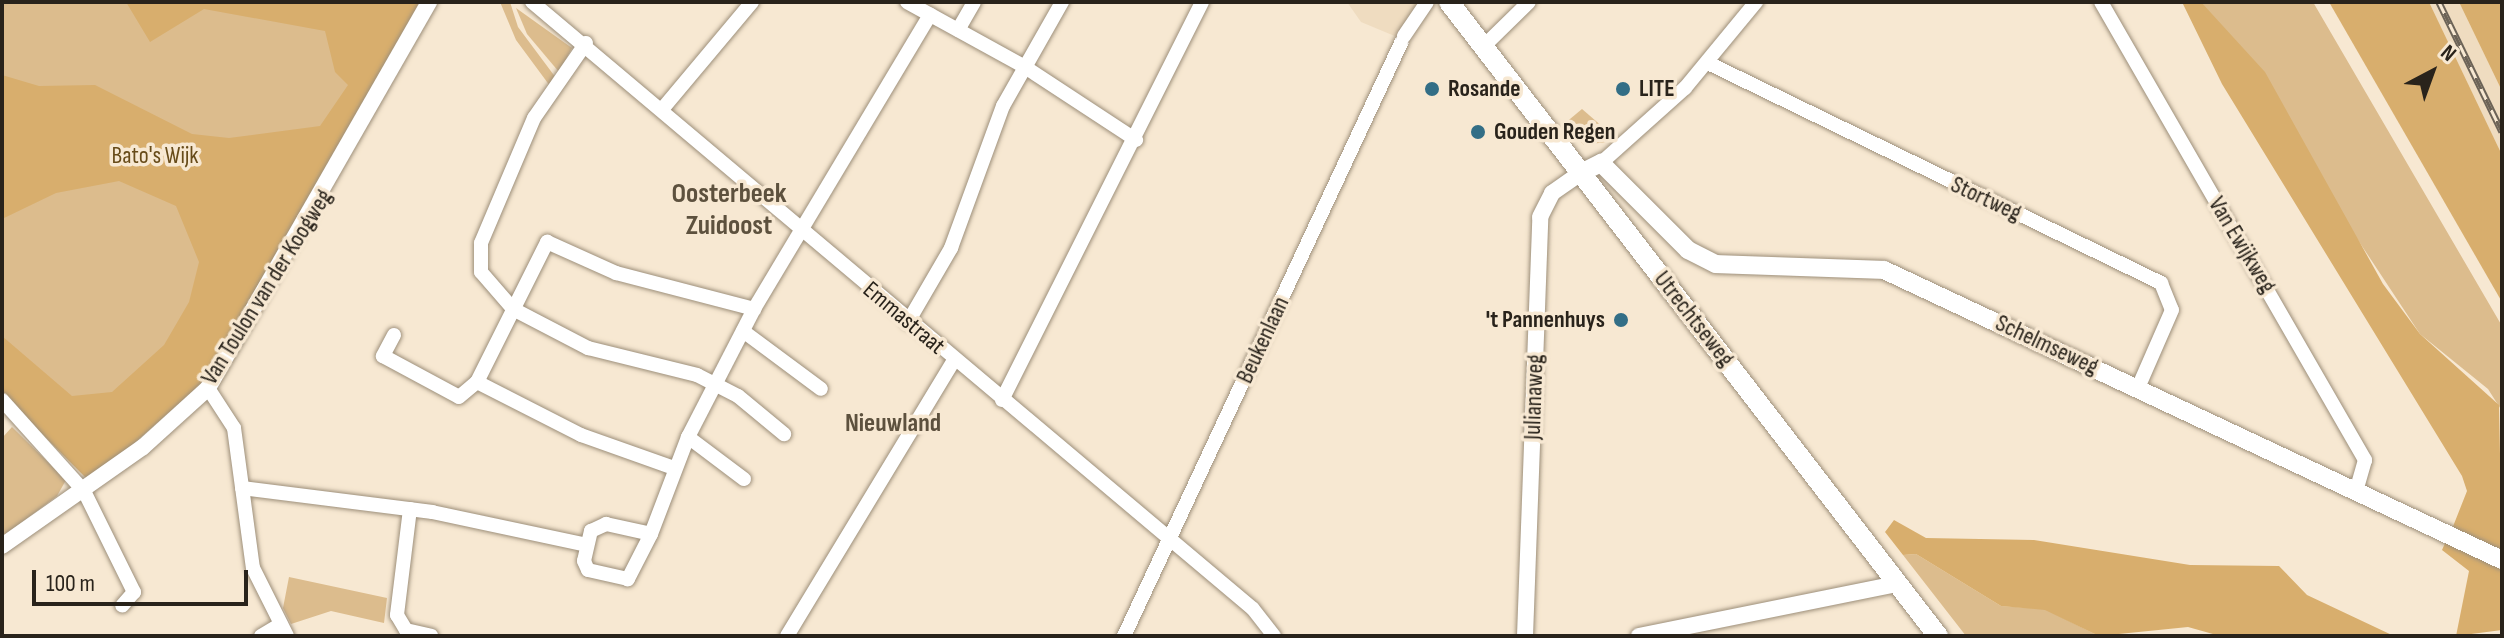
<!DOCTYPE html>
<html>
<head>
<meta charset="utf-8">
<style>
  body { margin:0 }
  #map { position:relative; width:2504px; height:638px; overflow:hidden; background:#f7e8d2; font-family:"Sofia Sans Condensed",sans-serif }
  div>[style] { position:absolute }
  [style*='--x'] { left:calc(var(--x)*1px); top:calc(var(--y)*1px); width:calc(var(--w)*1px); rotate:calc(var(--a)*1deg) }
  .built>* { inset:0; background:#efdcc0 }
  .green>* { inset:0; background:#dcbc8d }
  .forest>* { inset:0; background:#d8ae6d }
  .roads { filter:drop-shadow(0 0 2px #9d8f7a) drop-shadow(0 0 2px #9d8f7a) }
  .minor>* { height:14px; margin:-7px; padding:0 7px; transform-origin:7px; border-radius:7px; background:#fff }
  .tertiary>* { height:16px; margin:-8px; padding:0 8px; transform-origin:8px; border-radius:8px; background:#fff }
  .secondary>* { height:18px; margin:-9px; padding:0 9px; transform-origin:9px; border-radius:9px; background:#fff }
  .primary>* { height:20px; margin:-10px; padding:0 10px; transform-origin:10px; border-radius:10px; background:#fff }
  .rail>* { height:7px; margin-top:-3.5px; transform-origin:0; background:repeating-linear-gradient(90deg,#f7e8d2 0 12px,#6c6357 0 24px); box-sizing:border-box; border-block:2px solid #6c6357 }
  .dots>* { width:22px; height:22px; translate:-50% -50%; box-sizing:border-box; border:4px solid #f7e8d2; border-radius:50% }
  span { translate:-50% -50%; white-space:nowrap; text-align:center; line-height:1.15; -webkit-text-stroke:7px #f7e8d2; paint-order:stroke }
  .poi-label { font-size:24px; color:#29231b; font-weight:700 }
  .left { translate:0 -50%; text-align:left }
  .right { translate:-100% -50%; text-align:right }
  .park-label { font-size:24px; color:#674b19 }
  .street-label { font-size:24px; color:#29231b }
  .neighbourhood-label { font-size:26px; color:#5d513e; font-weight:700 }
  .quarter-label { font-size:28px; color:#5d513e; font-weight:700 }
  .frame { position:absolute; inset:0; border:4px solid #29231b; pointer-events:none }
  .north { position:absolute; left:2392px; top:32px; width:80px; height:80px; -webkit-text-stroke:6px #f7e8d2; paint-order:stroke; rotate:41deg; font-size:22px; font-weight:700; line-height:32px; text-align:center; color:#29231b }
  .north::after { content:''; display:block; margin:auto; width:28px; height:36px; background:#29231b; clip-path:polygon(50% 0,100% 100%,50% 72%,0 100%) }
  .scale { position:absolute; left:32px; top:570px; width:216px; height:36px; box-sizing:border-box; border:4px solid #29231b; border-top:0; padding-left:10px; font-size:24px; line-height:28px; white-space:nowrap; color:#29231b; -webkit-text-stroke:6px #f7e8d2; paint-order:stroke }
</style>
</head>
<body>
<div id="map">
  <div class="built">
    <i style="clip-path:polygon(1347px 2px,1417px 2px,1397px 37px,1361px 22px)"></i>
    <i style="clip-path:polygon(2429px 2px,2459px 2px,2502px 91px,2502px 155px)"></i>
  </div>
  <div class="green">
    <i style="clip-path:polygon(2px 2px,421px 2px,200px 385px,90px 482px,25px 363px,2px 336px)"></i>
    <i style="clip-path:polygon(500px 2px,510px 2px,518px 27px,556px 78px,550px 86px,516px 40px)"></i>
    <i style="clip-path:polygon(2201px 2px,2313px 2px,2502px 326px,2502px 411px,2488px 389px,2420px 334px)"></i>
    <i style="clip-path:polygon(516px 8px,572px 48px,559px 72px,527px 34px)"></i>
    <i style="clip-path:polygon(1582px 109px,1604px 128px,1606px 142px,1584px 145px,1564px 124px)"></i>
    <i style="clip-path:polygon(12px 427px,66px 480px,57px 496px,2px 537px,2px 438px)"></i>
    <i style="clip-path:polygon(1916px 554px,2001px 606px,2045px 609px,2099px 636px,1966px 636px,1903px 555px)"></i>
    <i style="clip-path:polygon(289px 577px,387px 598px,384px 623px,331px 611px,291px 624px,283px 608px)"></i>
  </div>
  <div class="forest">
    <i style="clip-path:polygon(126px 2px,421px 2px,200px 385px,90px 482px,2px 394px,2px 336px,72px 396px,112px 392px,164px 345px,189px 302px,199px 262px,176px 206px,119px 181px,56px 193px,2px 219px,2px 75px,39px 86px,95px 85px,192px 134px,229px 138px,320px 126px,348px 85px,335px 72px,325px 31px,204px 9px,150px 42px)"></i>
    <i style="clip-path:polygon(2182px 2px,2201px 2px,2265px 72px,2383px 284px,2420px 334px,2499px 405px,2502px 554px,2452px 529px,2467px 491px,2462px 476px,2222px 84px)"></i>
    <i style="clip-path:polygon(2329px 2px,2429px 2px,2502px 155px,2502px 302px)"></i>
    <i style="clip-path:polygon(2459px 2px,2502px 2px,2502px 91px)"></i>
    <i style="clip-path:polygon(1894px 520px,1926px 538px,2034px 540px,2190px 565px,2279px 566px,2307px 595px,2394px 636px,2220px 636px,2188px 627px,2099px 636px,2045px 610px,2001px 606px,1916px 554px,1903px 555px,1885px 532px)"></i>
    <i style="clip-path:polygon(2446px 541px,2502px 567px,2502px 630px,2456px 636px,2469px 571px,2442px 550px)"></i>
  </div>
  <div class="roads">
    <div class="minor">
      <i style="--x:532;--y:2;--w:942;--a:40.09"></i>
      <i style="--x:1253;--y:609;--w:34;--a:52"></i>
      <i style="--x:907;--y:2;--w:135;--a:28.8"></i>
      <i style="--x:1025;--y:67;--w:133;--a:33.3"></i>
      <i style="--x:2101;--y:2;--w:529;--a:60.04"></i>
      <i style="--x:2365;--y:460;--w:32;--a:106"></i>
      <i style="--x:958;--y:30;--w:32;--a:-60"></i>
      <i style="--x:1404;--y:36;--w:41;--a:-55.9"></i>
      <i style="--x:586;--y:43;--w:91;--a:124.7"></i>
      <i style="--x:534;--y:118;--w:136;--a:113"></i>
      <i style="--x:481;--y:243;--w:29;--a:90"></i>
      <i style="--x:481;--y:272;--w:49;--a:49.1"></i>
      <i style="--x:513;--y:309;--w:85;--a:27.5"></i>
      <i style="--x:588;--y:348;--w:112;--a:13.9"></i>
      <i style="--x:697;--y:375;--w:46;--a:27.1"></i>
      <i style="--x:738;--y:396;--w:60;--a:39.6"></i>
      <i style="--x:1483;--y:47;--w:64;--a:-44.4"></i>
      <i style="--x:1708;--y:63;--w:504;--a:25.9"></i>
      <i style="--x:2161;--y:283;--w:29;--a:68"></i>
      <i style="--x:2172;--y:310;--w:85;--a:113.6"></i>
      <i style="--x:664;--y:107;--w:137;--a:-50"></i>
      <i style="--x:1601;--y:163;--w:113;--a:-41.8"></i>
      <i style="--x:1685;--y:88;--w:112;--a:-50.5"></i>
      <i style="--x:908;--y:322;--w:86;--a:-59.8"></i>
      <i style="--x:951;--y:248;--w:151;--a:-69.9"></i>
      <i style="--x:1003;--y:106;--w:120;--a:-60.4"></i>
      <i style="--x:743;--y:331;--w:97;--a:36.6"></i>
      <i style="--x:394;--y:335;--w:24;--a:118"></i>
      <i style="--x:383;--y:356;--w:86;--a:28.3"></i>
      <i style="--x:459;--y:397;--w:23;--a:-40"></i>
      <i style="--x:477;--y:382;--w:157;--a:-63.4"></i>
      <i style="--x:547;--y:242;--w:76;--a:24.2"></i>
      <i style="--x:616;--y:273;--w:143;--a:14.6"></i>
      <i style="--x:477;--y:382;--w:117;--a:27"></i>
      <i style="--x:581;--y:435;--w:99;--a:19.5"></i>
      <i style="--x:208;--y:388;--w:48;--a:57"></i>
      <i style="--x:234;--y:428;--w:141;--a:82.3"></i>
      <i style="--x:253;--y:568;--w:76;--a:63.4"></i>
      <i style="--x:2;--y:400;--w:122;--a:48"></i>
      <i style="--x:84;--y:491;--w:113;--a:63.7"></i>
      <i style="--x:134;--y:592;--w:18;--a:131"></i>
      <i style="--x:1002;--y:400;--w:445;--a:-63.3"></i>
      <i style="--x:688;--y:437;--w:70;--a:36.9"></i>
      <i style="--x:242;--y:488;--w:192;--a:7.2"></i>
      <i style="--x:432;--y:512;--w:158;--a:12"></i>
      <i style="--x:410;--y:509;--w:107;--a:97"></i>
      <i style="--x:397;--y:615;--w:17;--a:59"></i>
      <i style="--x:406;--y:630;--w:26;--a:13"></i>
      <i style="--x:606;--y:524;--w:46;--a:12.5"></i>
      <i style="--x:651;--y:534;--w:51;--a:117.1"></i>
      <i style="--x:628;--y:579;--w:41;--a:-167.3"></i>
      <i style="--x:588;--y:570;--w:10;--a:-114"></i>
      <i style="--x:584;--y:561;--w:31;--a:-77"></i>
      <i style="--x:591;--y:531;--w:17;--a:-25"></i>
      <i style="--x:651;--y:534;--w:104;--a:-69.1"></i>
      <i style="--x:688;--y:437;--w:144;--a:-62.7"></i>
      <i style="--x:754;--y:309;--w:343;--a:-59.1"></i>
      <i style="--x:261;--y:636;--w:23;--a:-31"></i>
      <i style="--x:787;--y:636;--w:323;--a:-58.8"></i>
      <i style="--x:1124;--y:636;--w:655;--a:-64.96"></i>
    </div>
    <div class="tertiary">
      <i style="--x:2;--y:546;--w:172;--a:-35.1"></i>
      <i style="--x:143;--y:447;--w:88;--a:-42.2"></i>
      <i style="--x:208;--y:388;--w:445;--a:-60.2"></i>
      <i style="--x:1525;--y:636;--w:419;--a:-87.9"></i>
      <i style="--x:1540;--y:217;--w:27;--a:-63"></i>
      <i style="--x:1552;--y:193;--w:33;--a:-35"></i>
      <i style="--x:1639;--y:636;--w:263;--a:-11.4"></i>
    </div>
    <div class="secondary">
      <i style="--x:1579;--y:174;--w:25;--a:-27"></i>
      <i style="--x:1601;--y:163;--w:123;--a:45"></i>
      <i style="--x:1688;--y:250;--w:31;--a:27"></i>
      <i style="--x:1716;--y:264;--w:168;--a:2"></i>
      <i style="--x:1884;--y:270;--w:683;--a:25.14"></i>
    </div>
    <div class="primary">
      <i style="--x:1449;--y:2;--w:801;--a:52.36"></i>
    </div>
  </div>
  <div class="rail">
    <i style="--x:2439;--y:2;--w:144;--a:64.1"></i>
  </div>
  <div class="dots">
    <i style="left:1432px;top:89px;background:#336e86"></i>
    <i style="left:1623px;top:89px;background:#336e86"></i>
    <i style="left:1478px;top:132px;background:#336e86"></i>
    <i style="left:1621px;top:320px;background:#336e86"></i>
  </div>
  <div class="poi-label">
    <span class="left" style="left:1448px;top:89px">Rosande</span>
    <span class="left" style="left:1639px;top:89px">LITE</span>
    <span class="left" style="left:1494px;top:132px">Gouden Regen</span>
    <span class="right" style="left:1605px;top:320px">'t Pannenhuys</span>
  </div>
  <div class="park-label">
    <span style="left:155px;top:156px">Bato's Wijk</span>
  </div>
  <div class="street-label">
    <span style="left:1986px;top:199px;rotate:25deg">Stortweg</span>
    <span style="left:2242px;top:245px;rotate:59deg">Van Ewijkweg</span>
    <span style="left:267px;top:287px;rotate:-58deg">Van Toulon van der Koogweg</span>
    <span style="left:904px;top:318px;rotate:40deg">Emmastraat</span>
    <span style="left:1694px;top:319px;rotate:52deg">Utrechtseweg</span>
    <span style="left:1263px;top:340px;rotate:-65deg">Beukenlaan</span>
    <span style="left:2047px;top:345px;rotate:25deg">Schelmseweg</span>
    <span style="left:1534px;top:397px;rotate:-88deg">Julianaweg</span>
  </div>
  <div class="neighbourhood-label">
    <span style="left:893px;top:424px">Nieuwland</span>
  </div>
  <div class="quarter-label">
    <span style="left:729px;top:210px">Oosterbeek<br>Zuidoost</span>
  </div>
  <div class="frame"></div>
  <div class="north">N</div>
  <div class="scale">100 m</div>
</div>
</body>
</html>
